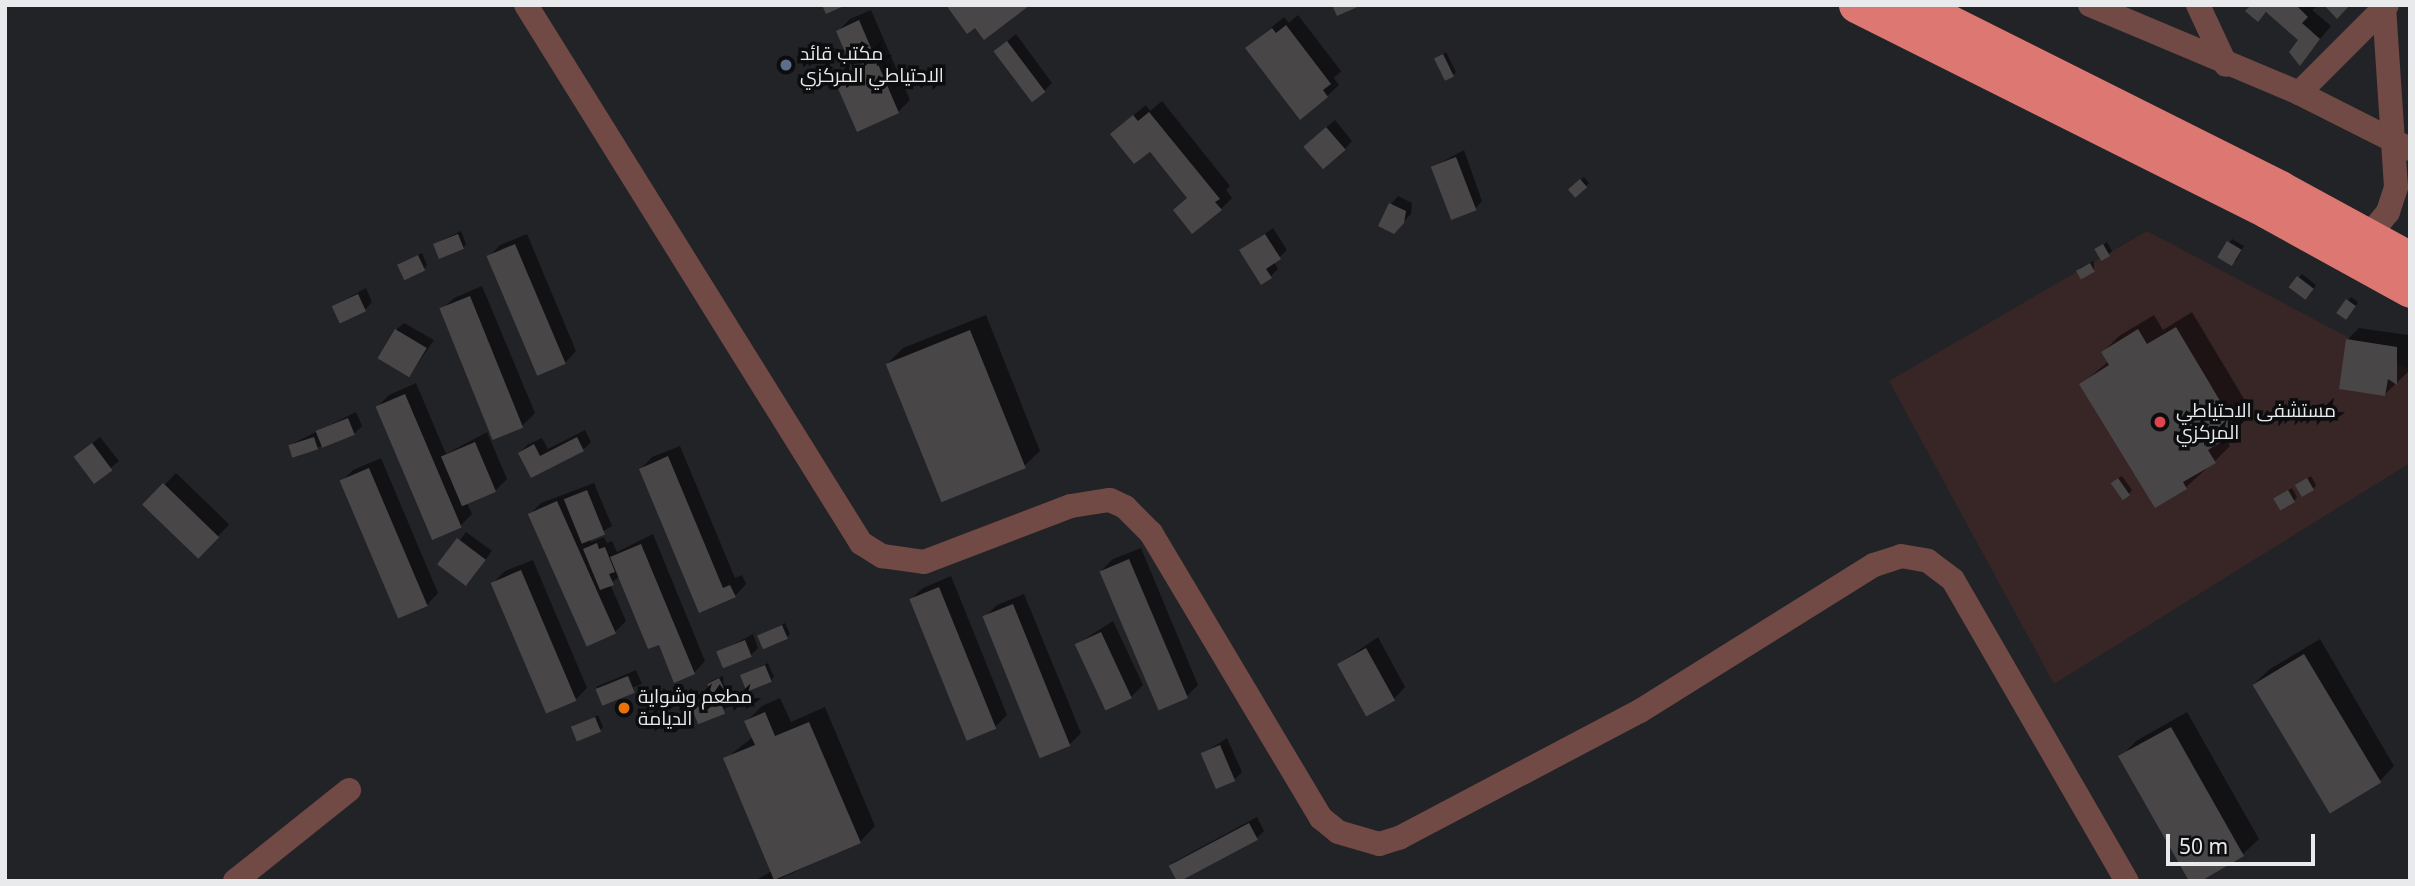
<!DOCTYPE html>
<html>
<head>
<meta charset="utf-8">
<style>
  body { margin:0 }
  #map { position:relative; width:2415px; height:886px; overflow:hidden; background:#222327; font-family:"Noto Sans",Cairo,sans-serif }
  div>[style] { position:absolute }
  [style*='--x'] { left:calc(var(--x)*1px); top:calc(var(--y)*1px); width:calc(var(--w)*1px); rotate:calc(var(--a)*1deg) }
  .medical>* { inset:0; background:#382526 }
  .shadow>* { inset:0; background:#0007; transform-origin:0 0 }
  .building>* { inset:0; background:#494648; transform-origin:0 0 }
  .minor>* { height:24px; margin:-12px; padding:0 12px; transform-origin:12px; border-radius:12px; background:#714945 }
  .highway>* { height:35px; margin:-17.5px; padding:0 17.5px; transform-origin:17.5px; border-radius:17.5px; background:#dc7871 }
  .dots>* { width:19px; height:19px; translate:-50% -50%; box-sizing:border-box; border:4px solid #0c0d0e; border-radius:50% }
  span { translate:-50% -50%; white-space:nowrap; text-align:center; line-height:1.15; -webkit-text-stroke:7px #0c0d0e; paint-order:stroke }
  .poi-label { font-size:19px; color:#e9eaec }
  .left { translate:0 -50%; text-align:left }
  .frame { position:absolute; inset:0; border:7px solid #e9eaec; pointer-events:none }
  .scale { position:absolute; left:2166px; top:834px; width:149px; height:32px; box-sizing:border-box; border:4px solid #e9eaec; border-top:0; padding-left:9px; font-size:21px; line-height:24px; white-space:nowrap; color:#e9eaec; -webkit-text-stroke:5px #0c0d0e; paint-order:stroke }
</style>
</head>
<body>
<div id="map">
  <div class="medical">
    <i style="clip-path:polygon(2147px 231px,2410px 370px,2410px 463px,2054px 684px,1889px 381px)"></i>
  </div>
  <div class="shadow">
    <i style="clip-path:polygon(948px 5px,1027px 5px,975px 25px)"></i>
    <i style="clip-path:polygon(2253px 5px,2319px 5px,2312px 10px,2331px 26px,2300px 63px,2300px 40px,2268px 11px,2258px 20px)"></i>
    <i style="clip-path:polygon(871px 10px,910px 100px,898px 112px,858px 129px,840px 87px,856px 73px,838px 31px,850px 19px)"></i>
    <i style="clip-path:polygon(1298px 15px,1341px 71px,1334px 78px,1339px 85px,1327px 96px,1247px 48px,1284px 17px,1289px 23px)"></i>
    <i style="clip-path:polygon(1016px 34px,1052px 83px,1044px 91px,996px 51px)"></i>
    <i style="clip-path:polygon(1446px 52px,1456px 72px,1453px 75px,1436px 59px)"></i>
    <i style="clip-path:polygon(1162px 101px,1230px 186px,1226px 190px,1232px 198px,1221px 209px,1189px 197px,1124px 123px,1146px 105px,1150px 111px)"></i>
    <i style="clip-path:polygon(1335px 120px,1352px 141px,1345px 149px,1312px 139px)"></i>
    <i style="clip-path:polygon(1464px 150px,1482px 201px,1475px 209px,1433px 167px)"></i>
    <i style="left:1584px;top:177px;width:8px;height:18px;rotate:50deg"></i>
    <i style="clip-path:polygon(1398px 196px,1412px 203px,1411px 214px,1393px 232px,1391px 204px)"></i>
    <i style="clip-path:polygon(1273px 228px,1287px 250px,1274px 262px,1278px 269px,1271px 276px,1242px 250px)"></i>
    <i style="clip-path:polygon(461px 231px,466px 244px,463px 248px,435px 244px)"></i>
    <i style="clip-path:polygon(527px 234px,576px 351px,565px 363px,489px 257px,500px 245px)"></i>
    <i style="clip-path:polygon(2232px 239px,2244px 246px,2236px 261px,2220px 257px)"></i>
    <i style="clip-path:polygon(2107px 242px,2112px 251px,2109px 254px,2100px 247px)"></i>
    <i style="clip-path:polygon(422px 253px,427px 265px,424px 269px,399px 265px)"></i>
    <i style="clip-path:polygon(2094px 261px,2094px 271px,2078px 270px,2081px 267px)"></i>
    <i style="clip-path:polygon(2302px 274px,2316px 285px,2309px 295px,2291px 287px)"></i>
    <i style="clip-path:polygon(482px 286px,535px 413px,523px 425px,496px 437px,442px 309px,454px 298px)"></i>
    <i style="clip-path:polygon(366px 288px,372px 302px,365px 310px,334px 306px)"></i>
    <i style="clip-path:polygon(2351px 297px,2358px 302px,2349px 315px,2338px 313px)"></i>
    <i style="clip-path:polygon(2192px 312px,2253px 414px,2225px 437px,2230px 446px,2215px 461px,2186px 487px,2155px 506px,2081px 384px,2109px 361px,2103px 352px,2119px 336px,2154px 315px,2163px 330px)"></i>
    <i style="clip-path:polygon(986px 315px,1040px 451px,1024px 466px,887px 364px,903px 348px)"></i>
    <i style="clip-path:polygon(404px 323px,434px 340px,410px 375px,396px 330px)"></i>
    <i style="clip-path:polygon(2359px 328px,2408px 335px,2408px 372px,2385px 394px,2347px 340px)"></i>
    <i style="clip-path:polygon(416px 383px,446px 454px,487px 432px,507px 479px,495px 491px,467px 503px,472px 514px,460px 526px,377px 407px,389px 395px)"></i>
    <i style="clip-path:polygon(356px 412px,362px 426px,354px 434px,294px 456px,294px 443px)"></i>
    <i style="clip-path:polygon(585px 430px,591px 442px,583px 450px,532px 476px,520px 453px,527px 445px,542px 438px,548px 449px)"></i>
    <i style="clip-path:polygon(100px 437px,119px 461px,95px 481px,84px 450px)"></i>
    <i style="clip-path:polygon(680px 446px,735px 578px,742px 575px,746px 584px,735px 596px,700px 611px,641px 469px,652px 457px)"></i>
    <i style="clip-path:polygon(381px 458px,438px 593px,427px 605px,342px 481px,353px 470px)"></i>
    <i style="left:176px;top:473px;width:74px;height:45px;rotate:44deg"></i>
    <i style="clip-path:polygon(2122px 476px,2132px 490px,2129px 494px,2115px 480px)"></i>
    <i style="clip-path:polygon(2311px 476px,2316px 485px,2313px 489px,2301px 483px)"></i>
    <i style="clip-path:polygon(594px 483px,612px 526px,590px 539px,591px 542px,604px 537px,607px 543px,612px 541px,617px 552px,653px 534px,705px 661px,694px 673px,660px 642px,620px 576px,610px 584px,626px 621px,614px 633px,530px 514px,541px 503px)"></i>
    <i style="clip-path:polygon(2292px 488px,2297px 497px,2294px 501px,2279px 496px)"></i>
    <i style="left:466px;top:532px;width:32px;height:41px;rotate:36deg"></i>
    <i style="clip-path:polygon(1141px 548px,1198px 685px,1186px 697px,1101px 571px,1113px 559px)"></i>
    <i style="clip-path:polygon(533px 560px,587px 688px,575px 700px,493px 583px,505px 571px)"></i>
    <i style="clip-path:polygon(951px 576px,1007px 715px,995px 727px,968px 739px,911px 599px,923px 588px)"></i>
    <i style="clip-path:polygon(1024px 594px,1081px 733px,1069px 745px,985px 617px,997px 605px)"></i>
    <i style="clip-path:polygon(1113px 621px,1143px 685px,1131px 697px,1077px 644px)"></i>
    <i style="clip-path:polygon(785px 623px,790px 634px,787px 637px,759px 636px)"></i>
    <i style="clip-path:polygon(753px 634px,758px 648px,751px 655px,718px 653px)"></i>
    <i style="clip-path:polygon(1378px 637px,1405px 687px,1394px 699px,1339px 664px)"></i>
    <i style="clip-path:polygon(2320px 639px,2394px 766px,2379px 782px,2254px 684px,2270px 669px)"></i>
    <i style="clip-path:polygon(768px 663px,774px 677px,771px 680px,742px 676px)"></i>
    <i style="left:636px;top:670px;width:15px;height:43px;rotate:67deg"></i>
    <i style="clip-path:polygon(723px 676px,724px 688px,709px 683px,713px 680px)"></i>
    <i style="clip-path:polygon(726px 691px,732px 705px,699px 723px,694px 710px)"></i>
    <i style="clip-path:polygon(780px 698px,791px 722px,825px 707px,875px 826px,860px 842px,775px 881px,754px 881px,772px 871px,725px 759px,753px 737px,747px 721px,762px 706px)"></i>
    <i style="clip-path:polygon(2187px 712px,2259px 839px,2243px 854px,2121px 757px,2136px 741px)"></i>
    <i style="clip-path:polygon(598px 715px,603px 727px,600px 730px,573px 728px)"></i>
    <i style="clip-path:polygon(1227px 738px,1242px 772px,1234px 780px,1204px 753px)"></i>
    <i style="clip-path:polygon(1257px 817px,1264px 831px,1256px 839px,1170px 864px)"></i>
  </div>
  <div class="building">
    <i style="clip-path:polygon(822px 5px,846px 5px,826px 14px)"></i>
    <i style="clip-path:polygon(946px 5px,977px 7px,1030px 5px,984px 40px,975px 28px,967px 34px)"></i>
    <i style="clip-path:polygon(1332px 5px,1362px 5px,1337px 16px)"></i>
    <i style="clip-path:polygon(2251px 5px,2296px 5px,2308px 17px,2302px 23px,2320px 39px,2300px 66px,2289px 52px,2298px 40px,2266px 12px,2258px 22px,2245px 11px)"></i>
    <i style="clip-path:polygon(2324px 5px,2350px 5px,2337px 19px)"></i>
    <i style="clip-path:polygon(859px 20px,899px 113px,857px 132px,837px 86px,856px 78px,836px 31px)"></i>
    <i style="clip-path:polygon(1286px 25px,1331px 84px,1323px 90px,1328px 97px,1300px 120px,1245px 48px,1272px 28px,1276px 33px)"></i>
    <i style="left:1007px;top:41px;width:64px;height:17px;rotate:53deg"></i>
    <i style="left:1443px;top:54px;width:25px;height:10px;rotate:64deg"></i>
    <i style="clip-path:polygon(1149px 112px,1220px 199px,1215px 202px,1222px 210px,1192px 234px,1173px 210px,1187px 198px,1150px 152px,1134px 164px,1110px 134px,1133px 115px,1138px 121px)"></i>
    <i style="left:1326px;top:127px;width:30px;height:30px;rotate:49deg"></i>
    <i style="left:1456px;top:157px;width:57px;height:27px;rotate:69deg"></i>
    <i style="left:1580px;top:179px;width:11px;height:16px;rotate:49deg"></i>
    <i style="clip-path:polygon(1389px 203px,1406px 211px,1404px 223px,1394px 234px,1378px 226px)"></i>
    <i style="left:458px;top:234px;width:16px;height:27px;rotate:68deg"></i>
    <i style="clip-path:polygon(1265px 234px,1281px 259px,1266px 269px,1272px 278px,1261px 285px,1239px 250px)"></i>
    <i style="left:2227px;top:241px;width:17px;height:19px;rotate:31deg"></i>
    <i style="left:515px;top:244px;width:130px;height:31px;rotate:67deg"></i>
    <i style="left:2103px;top:244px;width:14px;height:10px;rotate:60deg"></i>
    <i style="left:418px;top:255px;width:17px;height:23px;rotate:65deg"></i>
    <i style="left:2090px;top:263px;width:10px;height:16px;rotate:61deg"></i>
    <i style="left:2297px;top:276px;width:21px;height:14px;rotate:37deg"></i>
    <i style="left:358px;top:294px;width:19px;height:29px;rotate:65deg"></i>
    <i style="left:470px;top:296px;width:142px;height:33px;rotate:68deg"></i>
    <i style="left:2346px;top:299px;width:12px;height:17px;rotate:35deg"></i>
    <i style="clip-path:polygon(2176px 327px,2238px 431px,2208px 450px,2216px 463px,2183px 482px,2187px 489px,2155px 508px,2079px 384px,2109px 365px,2101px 352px,2138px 329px,2147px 344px)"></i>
    <i style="left:395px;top:329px;width:37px;height:34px;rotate:31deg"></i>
    <i style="left:970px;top:330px;width:149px;height:91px;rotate:68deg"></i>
    <i style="clip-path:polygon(2346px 339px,2397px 347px,2397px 385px,2388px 379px,2385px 396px,2339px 389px)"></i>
    <i style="left:405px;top:394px;width:145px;height:32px;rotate:67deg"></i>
    <i style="left:348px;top:418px;width:18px;height:35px;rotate:68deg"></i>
    <i style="left:314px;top:437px;width:13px;height:27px;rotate:72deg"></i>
    <i style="clip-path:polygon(577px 437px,584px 451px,531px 478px,518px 453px,534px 444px,540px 456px)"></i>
    <i style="left:475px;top:442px;width:54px;height:37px;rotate:67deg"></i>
    <i style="left:92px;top:443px;width:34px;height:23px;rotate:53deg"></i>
    <i style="clip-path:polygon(668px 456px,723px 588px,730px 585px,736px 597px,699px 613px,639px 469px)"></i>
    <i style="left:369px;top:468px;width:150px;height:32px;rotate:67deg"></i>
    <i style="left:2118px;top:478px;width:21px;height:9px;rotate:55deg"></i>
    <i style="left:2307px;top:478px;width:14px;height:14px;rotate:60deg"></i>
    <i style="left:163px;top:483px;width:78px;height:30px;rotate:44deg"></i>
    <i style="left:587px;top:490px;width:48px;height:25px;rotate:68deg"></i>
    <i style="left:2288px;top:490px;width:14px;height:17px;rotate:60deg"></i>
    <i style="left:557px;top:501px;width:145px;height:32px;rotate:66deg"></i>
    <i style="left:457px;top:538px;width:36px;height:33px;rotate:37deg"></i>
    <i style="clip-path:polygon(597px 543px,599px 549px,605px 547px,615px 572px,609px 574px,614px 585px,600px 590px,583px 549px)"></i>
    <i style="clip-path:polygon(641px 544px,695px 674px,674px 683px,659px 645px,648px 649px,610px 557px)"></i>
    <i style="left:1129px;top:559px;width:151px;height:32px;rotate:67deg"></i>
    <i style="left:521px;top:570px;width:142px;height:33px;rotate:67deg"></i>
    <i style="left:939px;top:587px;width:153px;height:32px;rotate:68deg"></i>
    <i style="left:1013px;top:604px;width:153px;height:33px;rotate:68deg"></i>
    <i style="left:782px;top:625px;width:15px;height:27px;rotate:67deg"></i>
    <i style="left:1101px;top:632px;width:73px;height:29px;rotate:65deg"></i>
    <i style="left:745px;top:640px;width:18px;height:31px;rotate:68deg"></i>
    <i style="left:1366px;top:648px;width:60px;height:33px;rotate:61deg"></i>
    <i style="left:2304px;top:654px;width:150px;height:60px;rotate:59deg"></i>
    <i style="left:765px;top:665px;width:18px;height:27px;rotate:68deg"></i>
    <i style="left:628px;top:676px;width:18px;height:35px;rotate:68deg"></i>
    <i style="left:719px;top:678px;width:13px;height:13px;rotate:63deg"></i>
    <i style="left:719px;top:698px;width:17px;height:29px;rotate:69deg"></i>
    <i style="clip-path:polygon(765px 712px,775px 736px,809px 722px,861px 843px,774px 880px,723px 758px,755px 745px,744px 721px)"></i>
    <i style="left:595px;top:717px;width:16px;height:26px;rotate:68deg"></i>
    <i style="clip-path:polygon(2171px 727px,2244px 856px,2201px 881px,2189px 881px,2118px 756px)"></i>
    <i style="left:1220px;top:745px;width:39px;height:21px;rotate:67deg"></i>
    <i style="left:1249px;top:823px;width:19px;height:91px;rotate:62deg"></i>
  </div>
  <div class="minor">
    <i style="--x:526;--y:5;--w:634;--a:58.09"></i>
    <i style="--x:861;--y:543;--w:25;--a:32"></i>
    <i style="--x:882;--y:556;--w:42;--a:8.1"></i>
    <i style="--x:924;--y:562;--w:157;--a:-20.9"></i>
    <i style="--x:1071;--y:506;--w:39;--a:-9"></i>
    <i style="--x:1110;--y:500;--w:17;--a:25"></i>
    <i style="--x:1125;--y:507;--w:37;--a:45"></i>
    <i style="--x:1151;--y:533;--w:332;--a:59.2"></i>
    <i style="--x:1321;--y:818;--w:22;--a:39"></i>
    <i style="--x:1338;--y:832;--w:43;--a:16.3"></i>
    <i style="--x:1379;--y:844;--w:21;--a:-17"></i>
    <i style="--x:1399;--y:838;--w:272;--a:-27.8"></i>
    <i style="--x:1640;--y:711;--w:276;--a:-32"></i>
    <i style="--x:1874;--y:565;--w:28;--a:-18"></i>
    <i style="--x:1901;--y:556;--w:27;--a:10"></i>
    <i style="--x:1928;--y:561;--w:31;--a:37"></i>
    <i style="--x:1953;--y:580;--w:348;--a:60"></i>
    <i style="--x:2090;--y:5;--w:227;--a:22.8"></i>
    <i style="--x:2299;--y:93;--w:124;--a:26.8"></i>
    <i style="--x:2198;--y:5;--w:66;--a:65"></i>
    <i style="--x:2299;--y:93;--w:124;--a:-45"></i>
    <i style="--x:2360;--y:246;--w:44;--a:-50.5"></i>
    <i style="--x:2388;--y:212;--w:26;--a:-72"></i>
    <i style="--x:2396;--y:187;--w:179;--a:-93.8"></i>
    <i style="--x:235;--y:881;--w:146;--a:-38.6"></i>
  </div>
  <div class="highway">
    <i style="--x:1856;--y:5;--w:460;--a:26.6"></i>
    <i style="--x:2267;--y:211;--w:163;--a:28.9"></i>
    <i style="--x:1915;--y:5;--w:408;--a:26.6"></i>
    <i style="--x:2280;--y:188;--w:148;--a:28.6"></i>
  </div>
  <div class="dots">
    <i style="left:786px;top:65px;background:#5c6f8a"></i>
    <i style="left:2160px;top:422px;background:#e0444e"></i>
    <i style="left:624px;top:708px;background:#e8710a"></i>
  </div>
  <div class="poi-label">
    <span class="left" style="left:800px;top:65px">مكتب قائد<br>الاحتياطي المركزي</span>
    <span class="left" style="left:2176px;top:422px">مستشفى الاحتياطي<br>المركزي</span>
    <span class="left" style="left:638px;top:708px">مطعم وشواية<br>الديامة</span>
  </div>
  <div class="frame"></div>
  <div class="scale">50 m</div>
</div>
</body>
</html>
